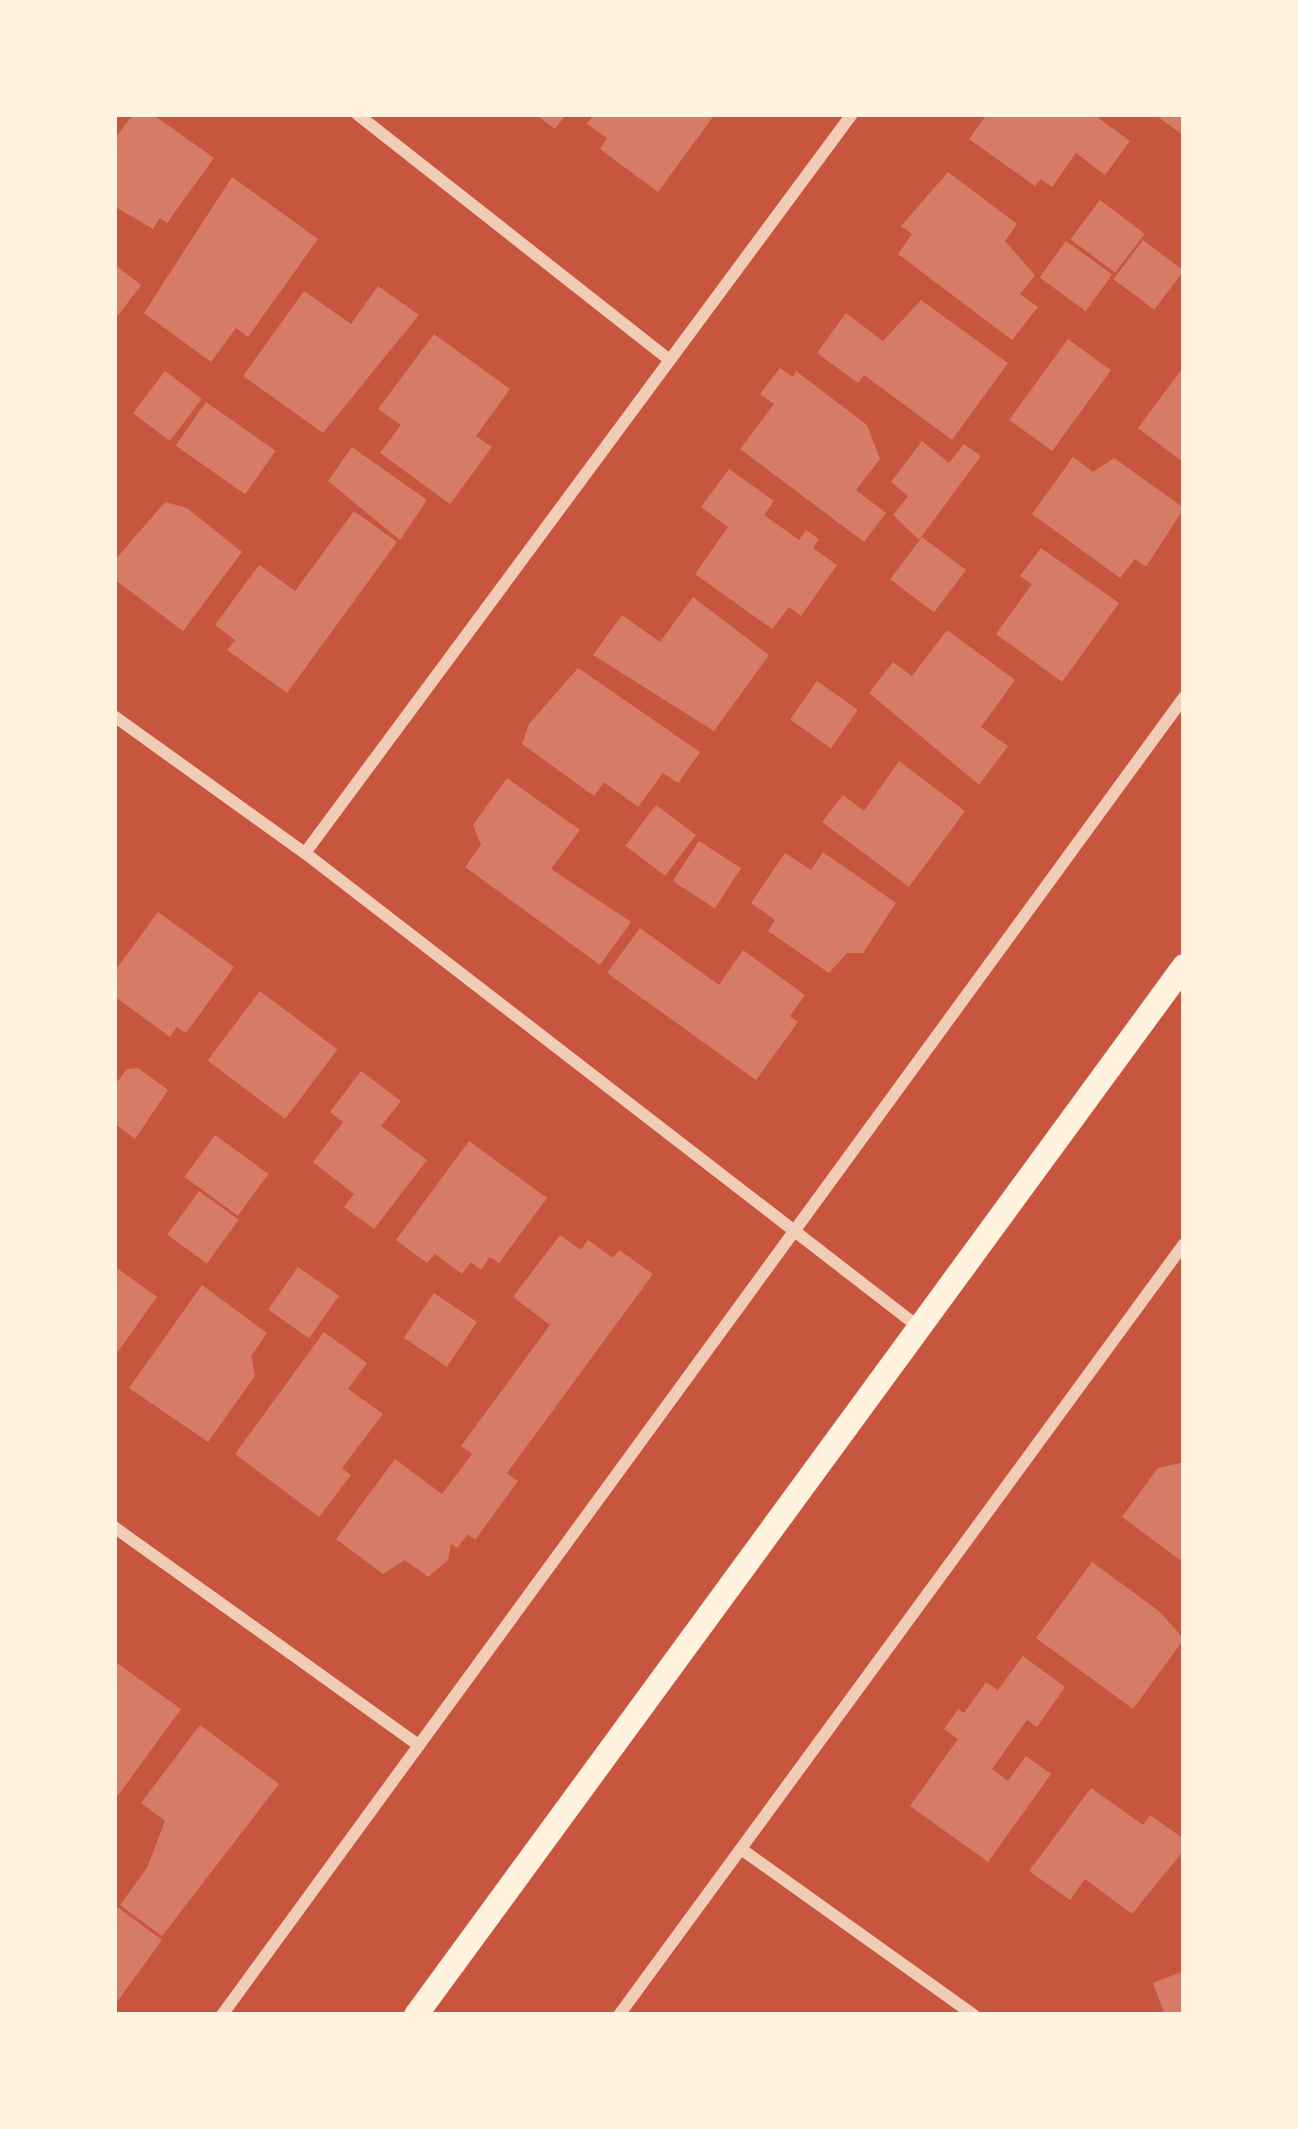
<!DOCTYPE html>
<html>
<head>
<meta charset="utf-8">
<style>
  body { margin:0 }
  #map { position:relative; width:1298px; height:2129px; overflow:hidden; background:#c8553d; font-family:Signika,sans-serif }
  div>[style] { position:absolute }
  [style*='--x'] { left:calc(var(--x)*1px); top:calc(var(--y)*1px); width:calc(var(--w)*1px); rotate:calc(var(--a)*1deg) }
  .building>* { inset:0; background:#d67c66; transform-origin:0 0 }
  .minor>* { height:12px; margin:-6px; padding:0 6px; transform-origin:6px; border-radius:6px; background:#f1ccb7 }
  .secondary>* { height:24px; margin:-12px; padding:0 12px; transform-origin:12px; border-radius:12px; background:#fff3e0 }
  span { translate:-50% -50%; white-space:nowrap; text-align:center; line-height:1.15; -webkit-text-stroke:10px #fff3e0; paint-order:stroke }
  .frame { position:absolute; inset:0; border:117px solid #fff3e0; pointer-events:none }
</style>
</head>
<body>
<div id="map">
  <div class="building">
    <i style="clip-path:polygon(133px 114px,152px 114px,214px 158px,167px 223px,160px 218px,153px 229px,114px 206px,114px 140px)"></i>
    <i style="clip-path:polygon(535px 114px,566px 114px,555px 129px)"></i>
    <i style="clip-path:polygon(594px 114px,715px 114px,658px 192px,600px 149px,607px 138px,587px 124px)"></i>
    <i style="clip-path:polygon(987px 114px,1093px 114px,1130px 141px,1105px 175px,1076px 153px,1052px 187px,1041px 179px,1035px 186px,969px 139px)"></i>
    <i style="clip-path:polygon(1154px 114px,1184px 114px,1184px 136px)"></i>
    <i style="clip-path:polygon(948px 172px,1017px 224px,1005px 241px,1035px 275px,1020px 294px,1038px 307px,1012px 340px,898px 254px,912px 234px,901px 226px)"></i>
    <i style="clip-path:polygon(232px 177px,318px 239px,248px 337px,236px 328px,211px 362px,144px 313px)"></i>
    <i style="left:1100px;top:200px;width:56px;height:49px;rotate:37deg"></i>
    <i style="left:1143px;top:240px;width:51px;height:49px;rotate:37deg"></i>
    <i style="left:1066px;top:241px;width:57px;height:45px;rotate:36deg"></i>
    <i style="clip-path:polygon(114px 264px,141px 285px,114px 321px)"></i>
    <i style="clip-path:polygon(378px 286px,419px 315px,323px 433px,243px 376px,304px 291px,351px 324px)"></i>
    <i style="clip-path:polygon(921px 300px,1008px 363px,952px 440px,864px 375px,858px 383px,817px 353px,846px 313px,883px 341px)"></i>
    <i style="clip-path:polygon(434px 334px,510px 389px,476px 436px,492px 447px,450px 504px,380px 453px,401px 425px,378px 409px)"></i>
    <i style="left:1068px;top:339px;width:53px;height:100px;rotate:36deg"></i>
    <i style="clip-path:polygon(1184px 366px,1184px 463px,1138px 428px)"></i>
    <i style="clip-path:polygon(780px 368px,793px 377px,796px 371px,867px 425px,880px 459px,856px 490px,886px 513px,864px 542px,740px 449px,774px 404px,760px 394px)"></i>
    <i style="left:165px;top:371px;width:46px;height:53px;rotate:37deg"></i>
    <i style="left:206px;top:402px;width:85px;height:53px;rotate:35deg"></i>
    <i style="clip-path:polygon(922px 441px,949px 463px,964px 444px,981px 456px,919px 540px,893px 515px,908px 496px,891px 482px)"></i>
    <i style="clip-path:polygon(352px 447px,427px 500px,400px 540px,328px 481px)"></i>
    <i style="clip-path:polygon(1073px 457px,1093px 472px,1114px 458px,1184px 508px,1146px 567px,1135px 559px,1120px 578px,1032px 514px)"></i>
    <i style="clip-path:polygon(729px 469px,774px 501px,764px 515px,799px 540px,806px 530px,819px 539px,813px 548px,837px 565px,801px 616px,789px 607px,772px 629px,695px 574px,728px 527px,701px 507px)"></i>
    <i style="clip-path:polygon(165px 502px,187px 508px,242px 552px,183px 631px,114px 579px,114px 561px)"></i>
    <i style="clip-path:polygon(354px 511px,397px 542px,287px 693px,227px 650px,235px 640px,215px 625px,259px 565px,295px 591px)"></i>
    <i style="left:922px;top:537px;width:55px;height:53px;rotate:37deg"></i>
    <i style="clip-path:polygon(1041px 548px,1119px 603px,1062px 682px,996px 634px,1032px 584px,1020px 576px)"></i>
    <i style="clip-path:polygon(693px 597px,769px 655px,714px 731px,593px 655px,622px 615px,660px 642px)"></i>
    <i style="clip-path:polygon(947px 630px,1015px 680px,981px 727px,1008px 746px,979px 785px,869px 693px,893px 662px,912px 676px)"></i>
    <i style="clip-path:polygon(578px 668px,700px 752px,678px 783px,663px 773px,638px 807px,604px 782px,594px 796px,522px 744px,529px 724px)"></i>
    <i style="left:817px;top:681px;width:50px;height:47px;rotate:35deg"></i>
    <i style="clip-path:polygon(899px 761px,965px 811px,909px 887px,822px 822px,843px 795px,864px 811px)"></i>
    <i style="clip-path:polygon(507px 778px,580px 830px,551px 869px,631px 922px,600px 965px,465px 867px,481px 845px,473px 825px)"></i>
    <i style="left:656px;top:805px;width:50px;height:51px;rotate:37deg"></i>
    <i style="left:699px;top:841px;width:50px;height:48px;rotate:33deg"></i>
    <i style="clip-path:polygon(823px 852px,896px 903px,863px 953px,847px 953px,829px 973px,768px 931px,775px 920px,751px 903px,785px 853px,811px 870px)"></i>
    <i style="clip-path:polygon(158px 912px,234px 967px,186px 1033px,177px 1027px,170px 1037px,114px 996px,114px 972px)"></i>
    <i style="clip-path:polygon(640px 928px,719px 985px,743px 950px,805px 995px,790px 1016px,798px 1022px,756px 1080px,607px 973px)"></i>
    <i style="left:260px;top:991px;width:97px;height:87px;rotate:37deg"></i>
    <i style="clip-path:polygon(138px 1068px,168px 1090px,135px 1139px,114px 1123px,114px 1086px,127px 1069px)"></i>
    <i style="clip-path:polygon(361px 1071px,401px 1101px,381px 1126px,427px 1160px,374px 1229px,344px 1207px,354px 1194px,313px 1162px,343px 1122px,330px 1112px)"></i>
    <i style="left:215px;top:1135px;width:66px;height:52px;rotate:36deg"></i>
    <i style="clip-path:polygon(469px 1141px,547px 1198px,499px 1263px,490px 1257px,481px 1270px,471px 1262px,462px 1274px,435px 1254px,427px 1263px,396px 1240px)"></i>
    <i style="left:199px;top:1191px;width:49px;height:54px;rotate:36deg"></i>
    <i style="clip-path:polygon(560px 1235px,581px 1250px,588px 1240px,613px 1258px,619px 1250px,653px 1274px,507px 1473px,518px 1481px,475px 1540px,468px 1534px,457px 1548px,451px 1544px,448px 1560px,428px 1577px,405px 1560px,383px 1574px,336px 1539px,395px 1459px,442px 1494px,472px 1454px,461px 1446px,550px 1325px,513px 1297px)"></i>
    <i style="clip-path:polygon(114px 1266px,157px 1297px,114px 1357px)"></i>
    <i style="left:298px;top:1267px;width:50px;height:52px;rotate:35deg"></i>
    <i style="clip-path:polygon(202px 1285px,267px 1333px,251px 1356px,255px 1376px,208px 1442px,129px 1388px)"></i>
    <i style="left:434px;top:1293px;width:52px;height:54px;rotate:34deg"></i>
    <i style="clip-path:polygon(324px 1332px,367px 1363px,348px 1389px,383px 1414px,342px 1468px,351px 1475px,319px 1517px,235px 1454px)"></i>
    <i style="clip-path:polygon(1184px 1462px,1184px 1563px,1122px 1517px,1158px 1468px)"></i>
    <i style="clip-path:polygon(1092px 1562px,1159px 1611px,1184px 1639px,1133px 1709px,1036px 1638px)"></i>
    <i style="clip-path:polygon(1023px 1656px,1065px 1687px,1037px 1727px,1027px 1720px,992px 1769px,1008px 1781px,1026px 1756px,1051px 1774px,988px 1862px,910px 1806px,958px 1739px,944px 1729px,958px 1709px,964px 1713px,986px 1682px,998px 1690px)"></i>
    <i style="clip-path:polygon(114px 1661px,181px 1709px,114px 1801px)"></i>
    <i style="clip-path:polygon(200px 1725px,279px 1784px,162px 1936px,120px 1905px,147px 1868px,165px 1821px,141px 1803px)"></i>
    <i style="clip-path:polygon(1091px 1788px,1143px 1825px,1150px 1815px,1184px 1839px,1184px 1850px,1132px 1914px,1085px 1879px,1070px 1900px,1029px 1871px)"></i>
    <i style="clip-path:polygon(116px 1906px,162px 1940px,114px 2006px,114px 1909px)"></i>
    <i style="clip-path:polygon(1184px 1971px,1184px 2015px,1165px 2015px,1153px 1983px)"></i>
  </div>
  <div class="minor">
    <i style="--x:357;--y:114;--w:398;--a:38.2"></i>
    <i style="--x:114;--y:716;--w:235;--a:35.7"></i>
    <i style="--x:305;--y:853;--w:777;--a:37.68"></i>
    <i style="--x:305;--y:853;--w:919;--a:-53.49"></i>
    <i style="--x:114;--y:1527;--w:375;--a:35.6"></i>
    <i style="--x:741;--y:1849;--w:286;--a:35.5"></i>
    <i style="--x:222;--y:2015;--w:1632;--a:-53.87"></i>
    <i style="--x:619;--y:2015;--w:956;--a:-53.77"></i>
  </div>
  <div class="secondary">
    <i style="--x:416;--y:2015;--w:1300;--a:-53.79"></i>
  </div>
  <div class="frame"></div>
</div>
</body>
</html>
